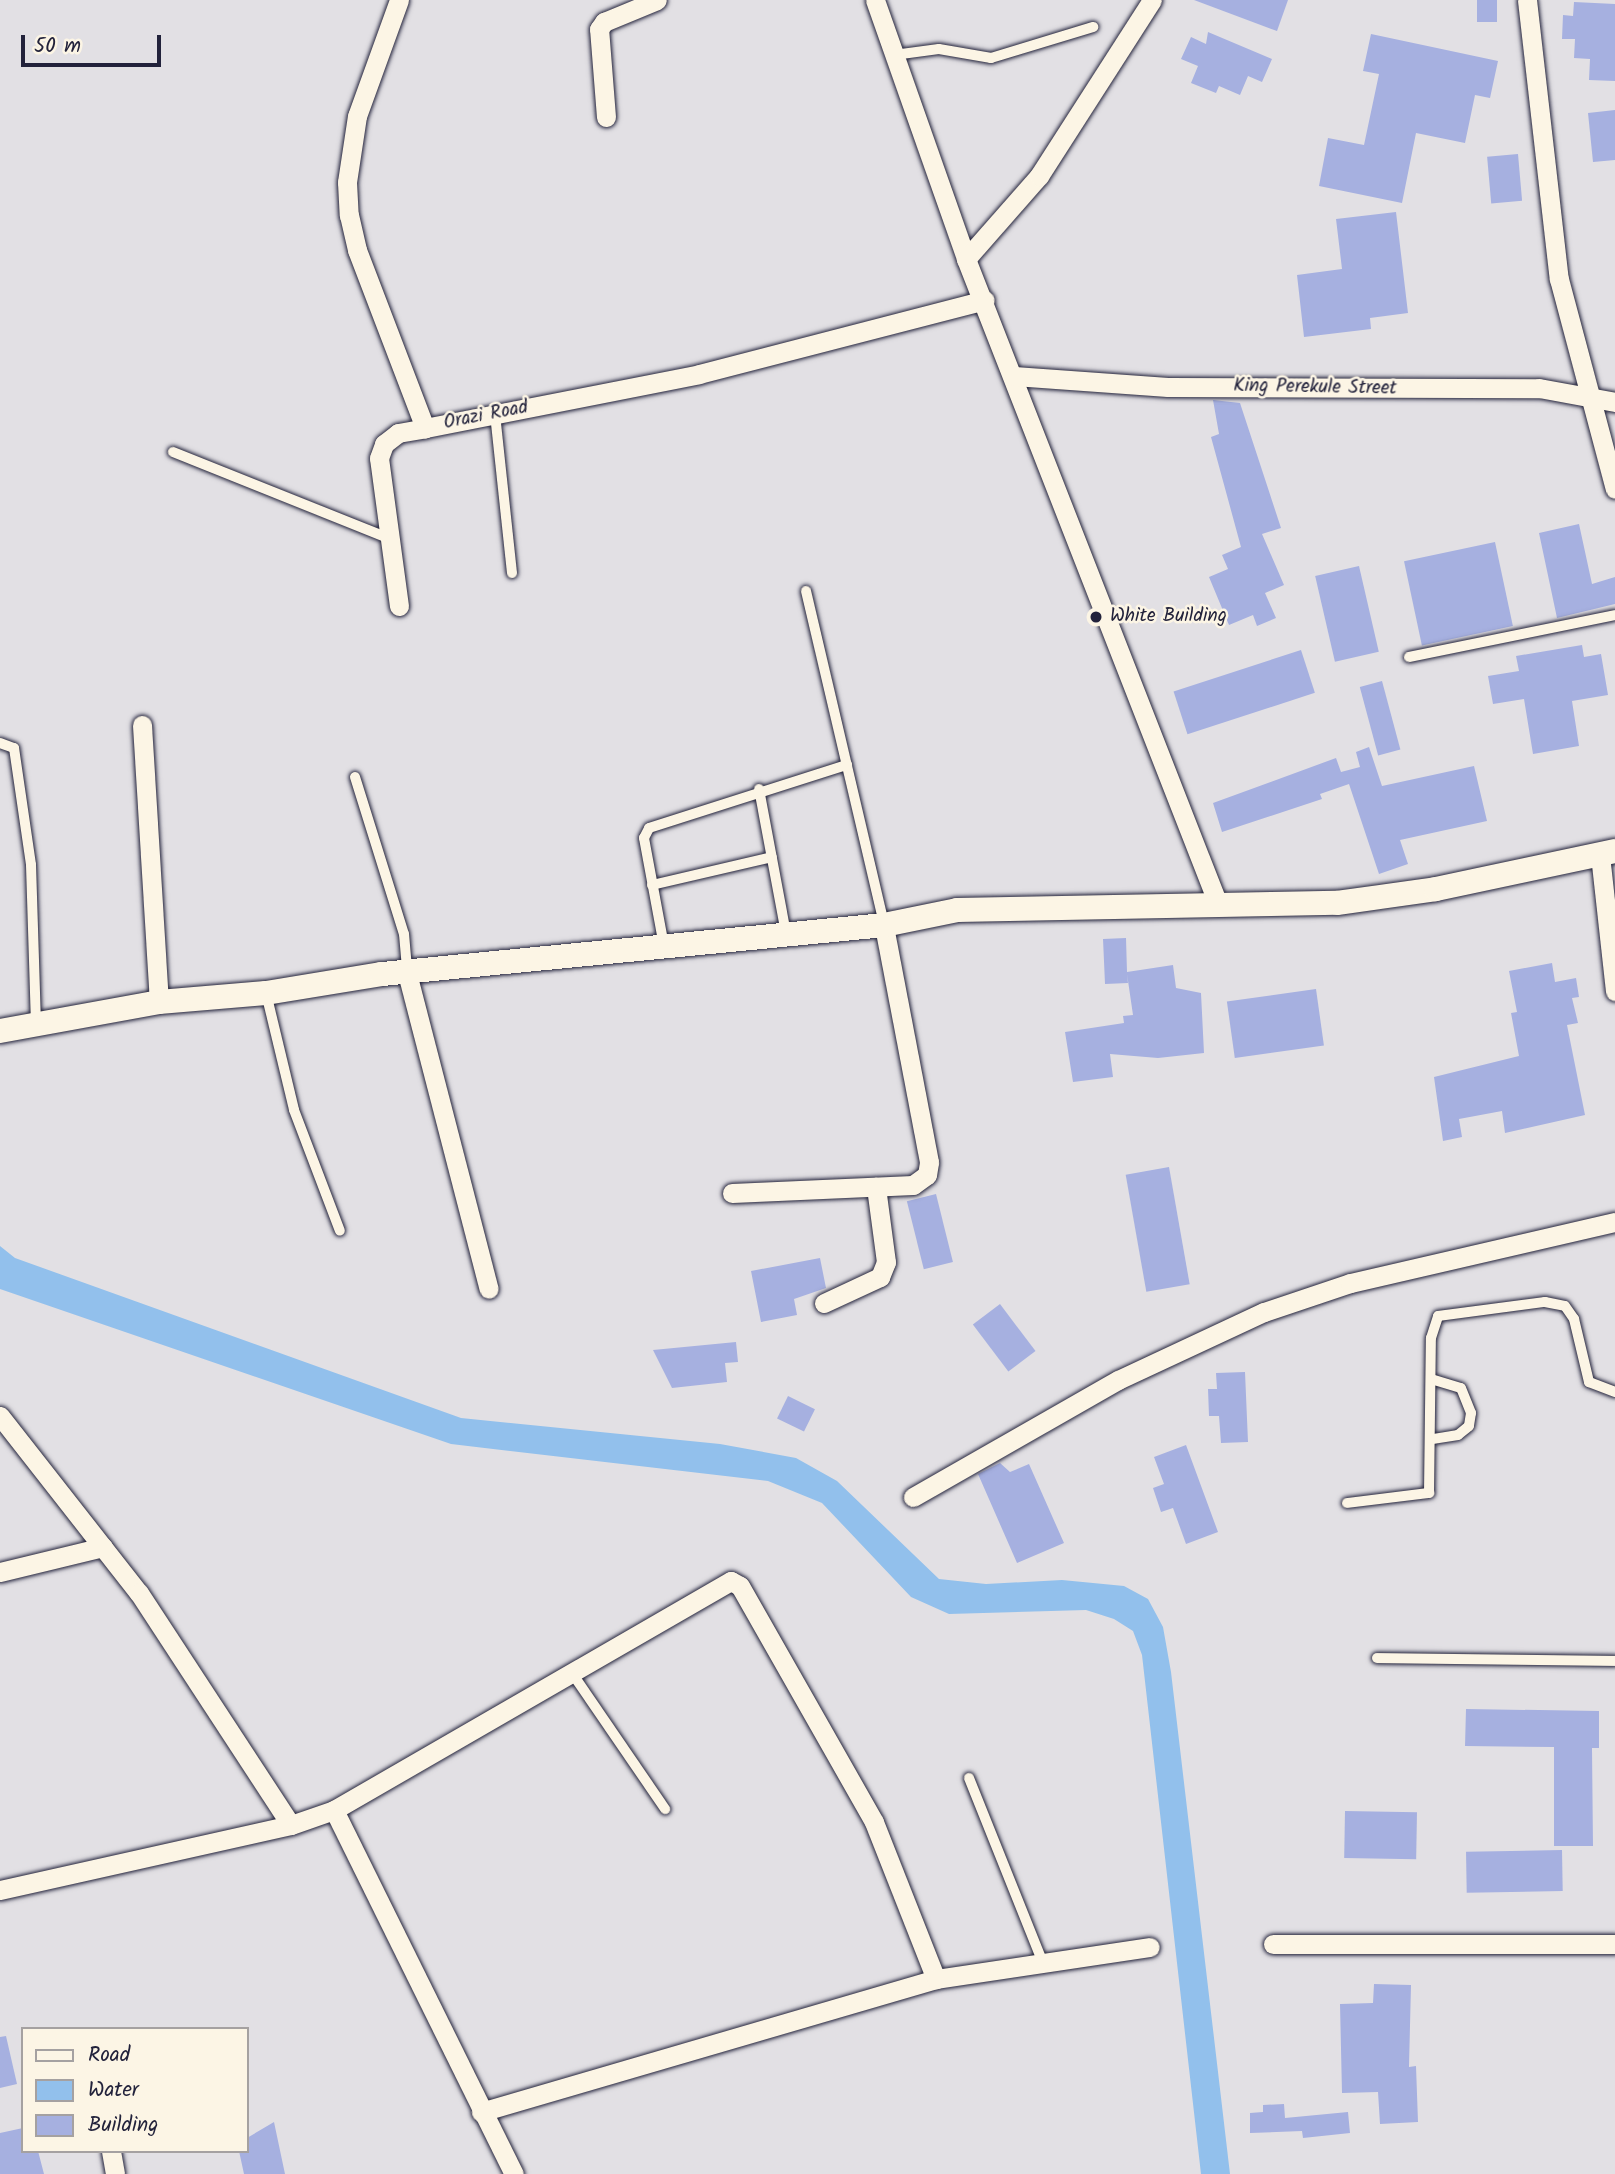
<!DOCTYPE html>
<html>
<head>
<meta charset="utf-8">
<style>
  body { margin:0 }
  #map { position:relative; width:1615px; height:2174px; overflow:hidden; background:#e2e0e4; font-family:Kalam,sans-serif }
  div>[style] { position:absolute }
  [style*='--x'] { left:calc(var(--x)*1px); top:calc(var(--y)*1px); width:calc(var(--w)*1px); rotate:calc(var(--a)*1deg) }
  .water>* { inset:0; background:#92c0ec }
  .building>* { inset:0; background:#a6b0e0; transform-origin:0 0 }
  .roads { filter:drop-shadow(0 0 2px #22223b) drop-shadow(0 0 2px #22223b) }
  .service>* { height:10px; margin:-5px; padding:0 5px; transform-origin:5px; border-radius:5px; background:#fcf5e5 }
  .minor>* { height:19px; margin:-9.5px; padding:0 9.5px; transform-origin:9.5px; border-radius:9.5px; background:#fcf5e5 }
  .tertiary>* { height:24px; margin:-12px; padding:0 12px; transform-origin:12px; border-radius:12px; background:#fcf5e5 }
  .dots>* { width:19px; height:19px; translate:-50% -50%; box-sizing:border-box; border:4px solid #fcf5e5; border-radius:50% }
  span { translate:-50% -50%; white-space:nowrap; text-align:center; line-height:1.15; -webkit-text-stroke:5px #fcf5e5; paint-order:stroke }
  .street-label { font-size:19px; color:#22223b }
  .poi-label { font-size:19px; color:#22223b }
  .left { translate:0 -50%; text-align:left }
  .legend { position:absolute; left:21px; top:2027px; width:228px; height:126px; box-sizing:border-box; background:#fcf5e5; border:2px solid #a5a1a1; margin:0; padding:9px 12px; list-style:none; font-size:21px; color:#22223b }
  .legend li { display:flex; align-items:center; gap:14px; height:35px }
  .legend b { width:35px; border:2px solid #a5a1a1 }
  .scale { position:absolute; left:21px; top:35px; width:140px; height:32px; box-sizing:border-box; border:4px solid #22223b; border-top:0; padding-left:9px; font-size:21px; line-height:24px; white-space:nowrap; color:#22223b; -webkit-text-stroke:5px #fcf5e5; paint-order:stroke }
</style>
</head>
<body>
<div id="map">
  <div class="water">
    <i style="clip-path:polygon(0 1246px,15px 1258px,461px 1418px,720px 1444px,796px 1458px,837px 1481px,939px 1579px,986px 1584px,1062px 1580px,1124px 1586px,1148px 1599px,1163px 1627px,1171px 1672px,1230px 2174px,1201px 2174px,1142px 1655px,1133px 1631px,1114px 1619px,1086px 1610px,949px 1614px,911px 1597px,822px 1503px,768px 1481px,451px 1444px,0 1289px)"></i>
  </div>
  <div class="building">
    <i style="clip-path:polygon(1194px 0,1288px 0,1277px 31px)"></i>
    <i style="left:1477px;top:0;width:20px;height:22px"></i>
    <i style="clip-path:polygon(1574px 2px,1615px 4px,1615px 81px,1589px 80px,1590px 59px,1574px 58px,1575px 39px,1562px 39px,1563px 15px,1573px 16px)"></i>
    <i style="clip-path:polygon(1208px 32px,1272px 59px,1262px 82px,1248px 76px,1240px 95px,1219px 86px,1216px 93px,1191px 83px,1198px 66px,1181px 59px,1191px 37px,1206px 44px)"></i>
    <i style="clip-path:polygon(1371px 34px,1498px 61px,1490px 98px,1475px 95px,1465px 143px,1416px 133px,1402px 203px,1319px 186px,1328px 138px,1364px 145px,1379px 74px,1363px 71px)"></i>
    <i style="clip-path:polygon(1615px 110px,1615px 160px,1593px 162px,1588px 113px)"></i>
    <i style="left:1518px;top:154px;width:47px;height:31px;rotate:85deg"></i>
    <i style="clip-path:polygon(1396px 212px,1408px 313px,1370px 318px,1371px 329px,1304px 337px,1297px 275px,1342px 269px,1336px 219px)"></i>
    <i style="clip-path:polygon(1213px 400px,1240px 403px,1281px 528px,1262px 534px,1284px 585px,1265px 593px,1276px 618px,1257px 626px,1253px 615px,1229px 625px,1209px 577px,1228px 569px,1222px 555px,1241px 547px,1211px 437px,1219px 434px)"></i>
    <i style="clip-path:polygon(1579px 524px,1592px 584px,1615px 577px,1615px 604px,1557px 618px,1539px 533px)"></i>
    <i style="left:1495px;top:542px;width:86px;height:93px;rotate:78deg"></i>
    <i style="left:1359px;top:566px;width:88px;height:45px;rotate:77deg"></i>
    <i style="clip-path:polygon(1582px 645px,1584px 657px,1601px 654px,1608px 695px,1572px 701px,1579px 746px,1533px 754px,1524px 699px,1493px 704px,1488px 676px,1519px 671px,1516px 656px)"></i>
    <i style="left:1301px;top:650px;width:45px;height:134px;rotate:72deg"></i>
    <i style="left:1382px;top:681px;width:71px;height:23px;rotate:75deg"></i>
    <i style="clip-path:polygon(1369px 747px,1382px 786px,1474px 766px,1487px 821px,1400px 840px,1408px 864px,1379px 874px,1349px 784px,1320px 794px,1322px 799px,1222px 832px,1213px 803px,1336px 758px,1341px 772px,1360px 767px,1356px 752px)"></i>
    <i style="clip-path:polygon(1126px 938px,1127px 972px,1173px 965px,1176px 988px,1201px 993px,1204px 1053px,1158px 1058px,1110px 1054px,1113px 1077px,1073px 1082px,1065px 1032px,1124px 1023px,1123px 1016px,1133px 1015px,1127px 974px,1128px 983px,1105px 984px,1103px 939px)"></i>
    <i style="clip-path:polygon(1552px 963px,1555px 982px,1576px 978px,1579px 997px,1572px 998px,1578px 1023px,1567px 1025px,1585px 1115px,1505px 1133px,1502px 1111px,1459px 1119px,1462px 1137px,1443px 1141px,1434px 1077px,1519px 1056px,1511px 1013px,1517px 1012px,1509px 971px)"></i>
    <i style="left:1316px;top:989px;width:57px;height:90px;rotate:82deg"></i>
    <i style="left:1169px;top:1167px;width:119px;height:44px;rotate:80deg"></i>
    <i style="left:936px;top:1194px;width:70px;height:30px;rotate:76deg"></i>
    <i style="clip-path:polygon(820px 1258px,826px 1288px,794px 1299px,797px 1315px,761px 1322px,751px 1271px)"></i>
    <i style="left:1000px;top:1304px;width:59px;height:34px;rotate:53deg"></i>
    <i style="clip-path:polygon(736px 1342px,738px 1362px,725px 1363px,727px 1382px,672px 1388px,653px 1350px)"></i>
    <i style="clip-path:polygon(1245px 1372px,1248px 1442px,1221px 1443px,1219px 1416px,1209px 1416px,1208px 1389px,1217px 1389px,1216px 1373px)"></i>
    <i style="left:788px;top:1396px;width:30px;height:25px;rotate:26deg"></i>
    <i style="clip-path:polygon(1186px 1445px,1218px 1532px,1186px 1544px,1173px 1508px,1161px 1512px,1153px 1488px,1164px 1484px,1154px 1457px)"></i>
    <i style="clip-path:polygon(1000px 1463px,1010px 1472px,1029px 1464px,1064px 1543px,1017px 1563px,978px 1474px)"></i>
    <i style="clip-path:polygon(1466px 1709px,1599px 1711px,1599px 1748px,1592px 1748px,1593px 1846px,1554px 1846px,1554px 1747px,1465px 1746px)"></i>
    <i style="left:1345px;top:1811px;width:72px;height:47px;rotate:1deg"></i>
    <i style="left:1562px;top:1850px;width:41px;height:96px;rotate:89deg"></i>
    <i style="clip-path:polygon(1374px 1984px,1411px 1985px,1409px 2067px,1416px 2066px,1418px 2122px,1380px 2124px,1378px 2092px,1342px 2093px,1340px 2004px,1373px 2003px)"></i>
    <i style="clip-path:polygon(6px 2036px,17px 2084px,0 2088px,0 2037px)"></i>
    <i style="clip-path:polygon(1284px 2104px,1285px 2118px,1348px 2112px,1350px 2133px,1303px 2138px,1302px 2131px,1250px 2133px,1250px 2113px,1263px 2112px,1263px 2105px)"></i>
    <i style="clip-path:polygon(274px 2122px,285px 2174px,244px 2174px,239px 2151px,247px 2151px,247px 2138px)"></i>
    <i style="clip-path:polygon(23px 2128px,23px 2151px,38px 2151px,44px 2174px,0 2174px,0 2133px)"></i>
  </div>
  <div class="roads">
    <div class="service">
      <i style="--x:894;--y:55;--w:45;--a:-7.6"></i>
      <i style="--x:939;--y:49;--w:53;--a:9.8"></i>
      <i style="--x:991;--y:58;--w:107;--a:-16.9"></i>
      <i style="--x:495;--y:414;--w:160;--a:83.9"></i>
      <i style="--x:173;--y:452;--w:234;--a:21.8"></i>
      <i style="--x:806;--y:591;--w:342;--a:76.8"></i>
      <i style="--x:1409;--y:657;--w:210;--a:-11.5"></i>
      <i style="--x:0;--y:743;--w:15;--a:20"></i>
      <i style="--x:14;--y:748;--w:118;--a:81.7"></i>
      <i style="--x:31;--y:865;--w:159;--a:88.2"></i>
      <i style="--x:355;--y:777;--w:164;--a:72.7"></i>
      <i style="--x:404;--y:934;--w:38;--a:85"></i>
      <i style="--x:759;--y:789;--w:147;--a:79.4"></i>
      <i style="--x:652;--y:885;--w:123;--a:-13.1"></i>
      <i style="--x:664;--y:946;--w:110;--a:-100.5"></i>
      <i style="--x:644;--y:838;--w:11;--a:-63"></i>
      <i style="--x:649;--y:828;--w:208;--a:-17.7"></i>
      <i style="--x:266;--y:993;--w:120;--a:76.5"></i>
      <i style="--x:294;--y:1110;--w:129;--a:69.2"></i>
      <i style="--x:1431;--y:1379;--w:31;--a:17"></i>
      <i style="--x:1461;--y:1388;--w:27;--a:68"></i>
      <i style="--x:1471;--y:1413;--w:13;--a:99"></i>
      <i style="--x:1469;--y:1426;--w:14;--a:141"></i>
      <i style="--x:1458;--y:1435;--w:26;--a:171"></i>
      <i style="--x:1347;--y:1503;--w:83;--a:-7"></i>
      <i style="--x:1429;--y:1493;--w:155;--a:-89.3"></i>
      <i style="--x:1431;--y:1338;--w:23;--a:-72"></i>
      <i style="--x:1438;--y:1316;--w:108;--a:-7.5"></i>
      <i style="--x:1545;--y:1302;--w:20;--a:11"></i>
      <i style="--x:1565;--y:1306;--w:16;--a:55"></i>
      <i style="--x:1574;--y:1319;--w:65;--a:76.6"></i>
      <i style="--x:1589;--y:1382;--w:28;--a:21"></i>
      <i style="--x:1377;--y:1658;--w:238;--a:0.7"></i>
      <i style="--x:572;--y:1673;--w:165;--a:55.6"></i>
      <i style="--x:969;--y:1778;--w:199;--a:68.2"></i>
    </div>
    <div class="minor">
      <i style="--x:399;--y:0;--w:123;--a:109.9"></i>
      <i style="--x:357;--y:116;--w:67;--a:98.6"></i>
      <i style="--x:347;--y:182;--w:33;--a:87"></i>
      <i style="--x:349;--y:215;--w:36;--a:77"></i>
      <i style="--x:357;--y:250;--w:191;--a:69.1"></i>
      <i style="--x:425;--y:428;--w:279;--a:-11.1"></i>
      <i style="--x:699;--y:374;--w:295;--a:-14.5"></i>
      <i style="--x:875;--y:0;--w:275;--a:70.6"></i>
      <i style="--x:966;--y:259;--w:692;--a:68.66"></i>
      <i style="--x:1527;--y:0;--w:281;--a:83.5"></i>
      <i style="--x:1559;--y:279;--w:217;--a:75.1"></i>
      <i style="--x:606;--y:117;--w:88;--a:-94.5"></i>
      <i style="--x:599;--y:29;--w:9;--a:-54"></i>
      <i style="--x:604;--y:22;--w:57;--a:-22.5"></i>
      <i style="--x:966;--y:259;--w:111;--a:-48.7"></i>
      <i style="--x:1039;--y:176;--w:209;--a:-57.3"></i>
      <i style="--x:1014;--y:376;--w:154;--a:4.1"></i>
      <i style="--x:1168;--y:387;--w:371;--a:0.2"></i>
      <i style="--x:1539;--y:388;--w:77;--a:10.4"></i>
      <i style="--x:399;--y:606;--w:149;--a:-97.7"></i>
      <i style="--x:379;--y:458;--w:15;--a:-70"></i>
      <i style="--x:384;--y:444;--w:18;--a:-38"></i>
      <i style="--x:398;--y:433;--w:27;--a:-10"></i>
      <i style="--x:142;--y:725;--w:278;--a:86.5"></i>
      <i style="--x:1600;--y:855;--w:137;--a:83.7"></i>
      <i style="--x:407;--y:973;--w:326;--a:75.5"></i>
      <i style="--x:732;--y:1193;--w:181;--a:-2.5"></i>
      <i style="--x:913;--y:1185;--w:17;--a:-36"></i>
      <i style="--x:927;--y:1175;--w:13;--a:-81"></i>
      <i style="--x:929;--y:1162;--w:241;--a:-100.8"></i>
      <i style="--x:824;--y:1303;--w:62;--a:-24.9"></i>
      <i style="--x:880;--y:1277;--w:16;--a:-68"></i>
      <i style="--x:886;--y:1262;--w:76;--a:-97.6"></i>
      <i style="--x:0;--y:1416;--w:225;--a:51.9"></i>
      <i style="--x:139;--y:1593;--w:277;--a:56.8"></i>
      <i style="--x:913;--y:1497;--w:236;--a:-29.7"></i>
      <i style="--x:1118;--y:1380;--w:161;--a:-25"></i>
      <i style="--x:1264;--y:1312;--w:91;--a:-18.6"></i>
      <i style="--x:1350;--y:1283;--w:272;--a:-13"></i>
      <i style="--x:0;--y:1572;--w:106;--a:-13.6"></i>
      <i style="--x:334;--y:1810;--w:406;--a:63.7"></i>
      <i style="--x:0;--y:1890;--w:298;--a:-12.6"></i>
      <i style="--x:291;--y:1825;--w:46;--a:-19.2"></i>
      <i style="--x:334;--y:1810;--w:458;--a:-30"></i>
      <i style="--x:731;--y:1581;--w:10;--a:29"></i>
      <i style="--x:740;--y:1586;--w:271;--a:60.4"></i>
      <i style="--x:874;--y:1822;--w:169;--a:68.5"></i>
      <i style="--x:1273;--y:1944;--w:342;--a:0"></i>
      <i style="--x:481;--y:2112;--w:474;--a:-16.3"></i>
      <i style="--x:936;--y:1979;--w:216;--a:-8.5"></i>
      <i style="--x:111;--y:2151;--w:23;--a:80"></i>
    </div>
    <div class="tertiary">
      <i style="--x:0;--y:1031;--w:162;--a:-10.3"></i>
      <i style="--x:159;--y:1002;--w:107;--a:-4.8"></i>
      <i style="--x:266;--y:993;--w:118;--a:-9.3"></i>
      <i style="--x:382;--y:974;--w:504;--a:-5.57"></i>
      <i style="--x:884;--y:925;--w:75;--a:-11.6"></i>
      <i style="--x:957;--y:910;--w:380;--a:-1.1"></i>
      <i style="--x:1337;--y:903;--w:100;--a:-8"></i>
      <i style="--x:1436;--y:889;--w:183;--a:-12"></i>
    </div>
  </div>
  <div class="dots">
    <i style="left:1096px;top:617px;background:#22223b"></i>
  </div>
  <div class="street-label">
    <span style="left:1315px;top:388px;rotate:1deg">King Perekule Street</span>
    <span style="left:486px;top:416px;rotate:-11deg">Orazi Road</span>
  </div>
  <div class="poi-label">
    <span class="left" style="left:1110px;top:617px">White Building</span>
  </div>
  <ul class="legend">
  <li><b style="height:9px;background:#fcf5e5"></b>Road</li>
  <li><b style="height:19px;background:#92c0ec"></b>Water</li>
  <li><b style="height:19px;background:#a6b0e0"></b>Building</li>
  </ul>
  <div class="scale">50 m</div>
</div>
</body>
</html>
